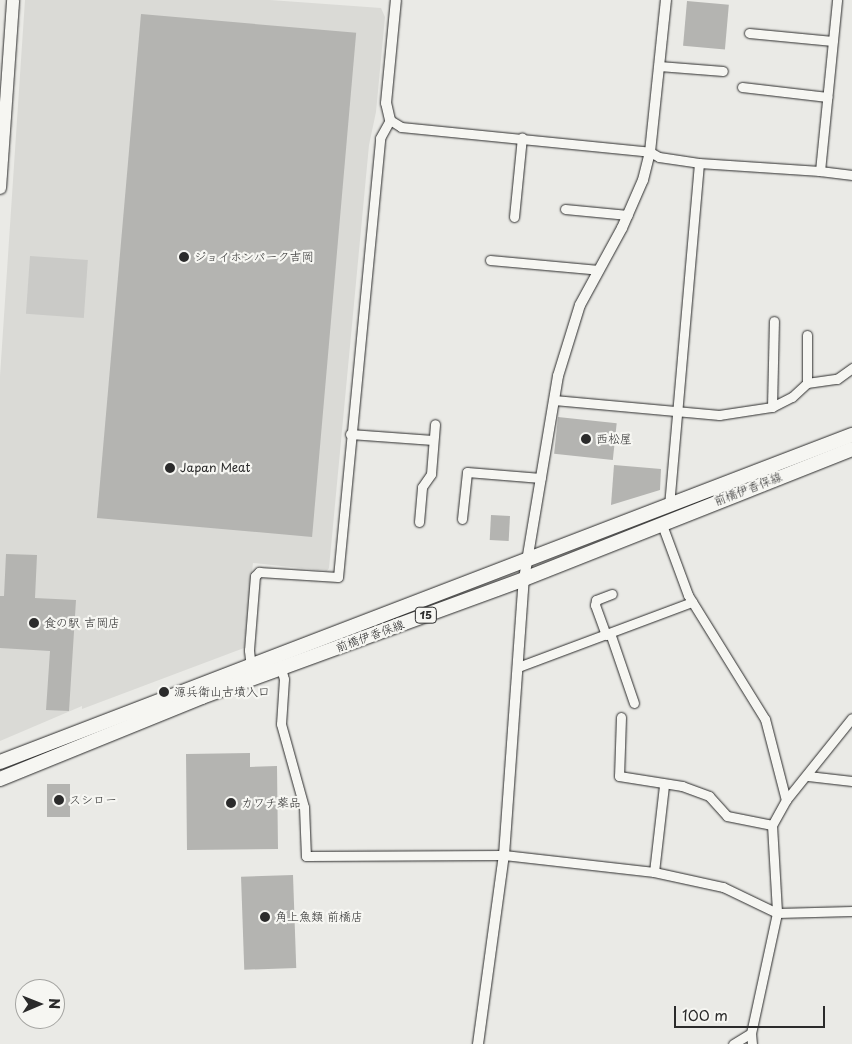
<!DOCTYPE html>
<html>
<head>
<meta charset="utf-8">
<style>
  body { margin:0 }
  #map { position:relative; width:852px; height:1044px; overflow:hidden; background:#eaeae6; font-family:"Playpen Sans","Klee One",sans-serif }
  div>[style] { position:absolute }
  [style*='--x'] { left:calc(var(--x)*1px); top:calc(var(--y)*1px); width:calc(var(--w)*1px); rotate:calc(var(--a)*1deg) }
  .built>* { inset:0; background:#dadad6 }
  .green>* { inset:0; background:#cacac7; transform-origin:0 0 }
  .building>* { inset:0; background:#b4b4b1; transform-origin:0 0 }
  .roads { filter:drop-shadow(0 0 1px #2b2b2b) drop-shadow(0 0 1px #2b2b2b) }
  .minor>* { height:9px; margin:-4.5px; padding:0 4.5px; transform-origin:4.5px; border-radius:4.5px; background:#f6f6f2 }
  .tertiary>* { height:10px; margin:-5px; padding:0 5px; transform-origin:5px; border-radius:5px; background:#f6f6f2 }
  .secondary>* { height:12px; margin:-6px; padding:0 6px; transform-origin:6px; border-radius:6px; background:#f6f6f2 }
  .primary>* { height:14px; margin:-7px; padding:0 7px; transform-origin:7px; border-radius:7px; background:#f6f6f2 }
  .dots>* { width:14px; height:14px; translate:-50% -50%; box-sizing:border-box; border:2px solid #f6f6f2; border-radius:50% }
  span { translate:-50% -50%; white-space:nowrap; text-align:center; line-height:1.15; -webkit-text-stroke:4.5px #f6f6f2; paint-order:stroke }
  .shield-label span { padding:1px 4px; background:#f6f6f2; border:1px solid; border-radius:4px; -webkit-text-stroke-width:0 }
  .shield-label { font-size:11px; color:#2b2b2b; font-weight:700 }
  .poi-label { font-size:12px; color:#2b2b2b }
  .left { translate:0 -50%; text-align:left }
  .street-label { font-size:12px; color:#2b2b2b }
  .north { position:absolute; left:15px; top:979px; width:50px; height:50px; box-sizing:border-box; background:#f6f6f2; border:1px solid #a5a5a2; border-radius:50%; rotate:89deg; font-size:14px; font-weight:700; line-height:20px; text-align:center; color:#2b2b2b }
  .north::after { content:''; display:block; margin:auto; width:18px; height:22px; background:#2b2b2b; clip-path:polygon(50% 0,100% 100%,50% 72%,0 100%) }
  .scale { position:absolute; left:674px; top:1006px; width:151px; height:22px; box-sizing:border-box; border:2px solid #2b2b2b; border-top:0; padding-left:6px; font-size:15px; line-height:18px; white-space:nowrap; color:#2b2b2b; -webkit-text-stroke:4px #f6f6f2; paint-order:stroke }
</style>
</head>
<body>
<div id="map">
  <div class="built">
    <i style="clip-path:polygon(25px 0,270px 0,381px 8px,385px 17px,376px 112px,369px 145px,329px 568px,327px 571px,253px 563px,244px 648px,82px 709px,82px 706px,0 741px,0 376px)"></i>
  </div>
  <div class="green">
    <i style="left:30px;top:256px;width:58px;height:58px;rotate:4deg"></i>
  </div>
  <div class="building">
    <i style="left:687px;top:1px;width:42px;height:45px;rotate:5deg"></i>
    <i style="left:141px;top:14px;width:216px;height:506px;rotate:5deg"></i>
    <i style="left:558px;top:417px;width:59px;height:37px;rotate:6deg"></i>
    <i style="clip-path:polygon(614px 465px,661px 469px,660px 490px,611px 505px)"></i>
    <i style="left:491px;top:515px;width:19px;height:25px;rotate:3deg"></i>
    <i style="clip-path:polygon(6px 554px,37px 555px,35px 598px,76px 600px,69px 711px,46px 710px,50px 651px,0 648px,0 596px,4px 596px)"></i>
    <i style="clip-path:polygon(250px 753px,250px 767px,277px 766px,278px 849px,187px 850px,186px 754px)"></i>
    <i style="left:47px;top:784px;width:23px;height:33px"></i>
    <i style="left:293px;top:875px;width:93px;height:52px;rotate:88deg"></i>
  </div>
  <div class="roads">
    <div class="minor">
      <i style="--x:749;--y:33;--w:84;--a:5.4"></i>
      <i style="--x:659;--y:66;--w:64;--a:4.5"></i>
      <i style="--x:742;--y:87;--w:86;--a:6.7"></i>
      <i style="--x:820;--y:171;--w:32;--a:7"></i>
      <i style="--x:565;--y:209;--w:63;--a:5.4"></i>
      <i style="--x:514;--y:217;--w:80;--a:-84.3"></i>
      <i style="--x:490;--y:260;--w:109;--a:5.2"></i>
      <i style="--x:807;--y:383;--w:48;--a:-90"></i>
      <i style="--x:554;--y:400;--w:166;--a:5.2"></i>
      <i style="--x:719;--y:415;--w:54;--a:-8.6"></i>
      <i style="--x:772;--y:407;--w:22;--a:-27"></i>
      <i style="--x:792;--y:397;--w:21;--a:-43"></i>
      <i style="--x:807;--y:383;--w:30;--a:-8"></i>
      <i style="--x:837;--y:379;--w:19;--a:-36"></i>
      <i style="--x:772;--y:407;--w:86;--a:-88.7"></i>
      <i style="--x:350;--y:434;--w:83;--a:4.1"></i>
      <i style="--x:669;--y:506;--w:344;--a:-85"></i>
      <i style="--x:462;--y:519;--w:47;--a:-83.9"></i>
      <i style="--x:467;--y:472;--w:74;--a:4.6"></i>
      <i style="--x:419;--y:522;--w:35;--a:-85"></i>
      <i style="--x:422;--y:487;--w:16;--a:-55"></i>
      <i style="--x:431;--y:474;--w:50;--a:-85.4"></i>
      <i style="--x:661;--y:522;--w:78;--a:69.7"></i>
      <i style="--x:688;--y:595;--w:146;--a:58.2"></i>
      <i style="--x:765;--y:719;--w:84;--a:75.5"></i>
      <i style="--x:786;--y:800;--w:29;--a:119"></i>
      <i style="--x:772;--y:825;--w:88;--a:86.7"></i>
      <i style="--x:777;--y:913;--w:123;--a:102.2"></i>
      <i style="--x:751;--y:1033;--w:11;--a:85"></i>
      <i style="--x:610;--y:633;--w:74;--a:71.1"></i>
      <i style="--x:606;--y:635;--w:32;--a:-110"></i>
      <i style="--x:595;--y:605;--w:5;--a:-79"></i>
      <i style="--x:596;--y:600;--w:17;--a:-21"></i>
      <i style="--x:251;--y:667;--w:17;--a:-97"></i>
      <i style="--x:249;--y:650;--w:74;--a:-85.4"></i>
      <i style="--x:255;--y:576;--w:6;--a:-45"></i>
      <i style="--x:259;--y:572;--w:79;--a:3.6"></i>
      <i style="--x:338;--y:577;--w:441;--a:-84.5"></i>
      <i style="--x:380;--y:138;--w:21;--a:-61"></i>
      <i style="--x:390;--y:120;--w:13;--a:32"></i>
      <i style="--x:401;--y:127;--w:250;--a:5.7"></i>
      <i style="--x:650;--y:152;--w:10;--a:29"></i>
      <i style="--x:659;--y:157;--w:40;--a:8.5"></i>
      <i style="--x:699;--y:163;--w:121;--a:3.8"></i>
      <i style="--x:820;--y:171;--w:172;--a:-84.3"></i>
      <i style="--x:518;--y:667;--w:186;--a:-20.5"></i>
      <i style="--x:281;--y:668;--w:11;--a:75"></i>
      <i style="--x:284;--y:679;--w:45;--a:93.8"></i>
      <i style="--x:281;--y:724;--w:86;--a:74.5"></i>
      <i style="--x:304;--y:807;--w:49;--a:87.7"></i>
      <i style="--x:306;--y:856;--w:198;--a:-0.3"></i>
      <i style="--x:504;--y:855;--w:151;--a:6.5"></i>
      <i style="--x:654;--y:872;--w:71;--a:12.3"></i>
      <i style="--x:723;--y:887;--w:60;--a:25.7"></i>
      <i style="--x:777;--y:913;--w:75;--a:-1.5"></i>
      <i style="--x:621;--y:717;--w:59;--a:91.9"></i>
      <i style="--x:619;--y:776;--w:64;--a:9"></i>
      <i style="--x:682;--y:786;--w:29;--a:20"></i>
      <i style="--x:709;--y:796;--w:27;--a:48"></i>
      <i style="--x:727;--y:816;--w:46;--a:11.3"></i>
      <i style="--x:808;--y:776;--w:44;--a:6.5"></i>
      <i style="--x:786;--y:800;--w:105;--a:-51.2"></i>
      <i style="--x:654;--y:872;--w:88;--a:-83.4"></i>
      <i style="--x:733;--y:1044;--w:21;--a:-31"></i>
    </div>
    <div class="tertiary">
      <i style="--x:390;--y:120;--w:17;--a:-103"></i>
      <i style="--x:386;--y:103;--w:103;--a:-84.5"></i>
      <i style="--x:478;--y:1044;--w:191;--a:-82.2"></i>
      <i style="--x:504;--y:855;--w:277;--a:-85.9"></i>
      <i style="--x:524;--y:579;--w:206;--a:-80.5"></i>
      <i style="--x:558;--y:376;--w:74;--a:-72.8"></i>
      <i style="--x:580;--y:305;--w:88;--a:-61.4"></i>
      <i style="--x:622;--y:228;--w:52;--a:-66.4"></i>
      <i style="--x:643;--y:180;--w:29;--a:-76"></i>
      <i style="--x:650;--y:152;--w:153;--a:-84"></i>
    </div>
    <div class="secondary">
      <i style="--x:0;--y:188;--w:188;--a:-86"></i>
    </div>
    <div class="primary">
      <i style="--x:0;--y:762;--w:913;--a:-21"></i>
      <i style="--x:0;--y:779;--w:218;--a:-22.1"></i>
      <i style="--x:202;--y:697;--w:343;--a:-20.1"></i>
      <i style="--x:524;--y:579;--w:353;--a:-21.6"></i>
    </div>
  </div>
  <div class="dots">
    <i style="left:184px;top:257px;background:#2b2b2b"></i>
    <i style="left:586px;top:439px;background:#2b2b2b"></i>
    <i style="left:170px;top:468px;background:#2b2b2b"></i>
    <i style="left:34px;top:623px;background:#2b2b2b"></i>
    <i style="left:164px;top:692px;background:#2b2b2b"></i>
    <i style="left:59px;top:800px;background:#2b2b2b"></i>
    <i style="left:231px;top:803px;background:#2b2b2b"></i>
    <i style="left:265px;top:917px;background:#2b2b2b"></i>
  </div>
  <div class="shield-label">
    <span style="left:426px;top:615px">15</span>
  </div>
  <div class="poi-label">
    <span class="left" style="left:194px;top:257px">ジョイホンパーク吉岡</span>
    <span class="left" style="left:596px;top:439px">西松屋</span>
    <span class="left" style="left:180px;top:468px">Japan Meat</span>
    <span class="left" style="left:44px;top:623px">食の駅 吉岡店</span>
    <span class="left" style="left:174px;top:692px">源兵衛山古墳入口</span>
    <span class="left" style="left:69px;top:800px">スシロー</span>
    <span class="left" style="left:241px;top:803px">カワチ薬品</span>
    <span class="left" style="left:275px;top:917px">角上魚類 前橋店</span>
  </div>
  <div class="street-label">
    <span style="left:748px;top:489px;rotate:-21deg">前橋伊香保線</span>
    <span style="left:370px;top:636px;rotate:-20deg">前橋伊香保線</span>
  </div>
  <div class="north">N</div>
  <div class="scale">100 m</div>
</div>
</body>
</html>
